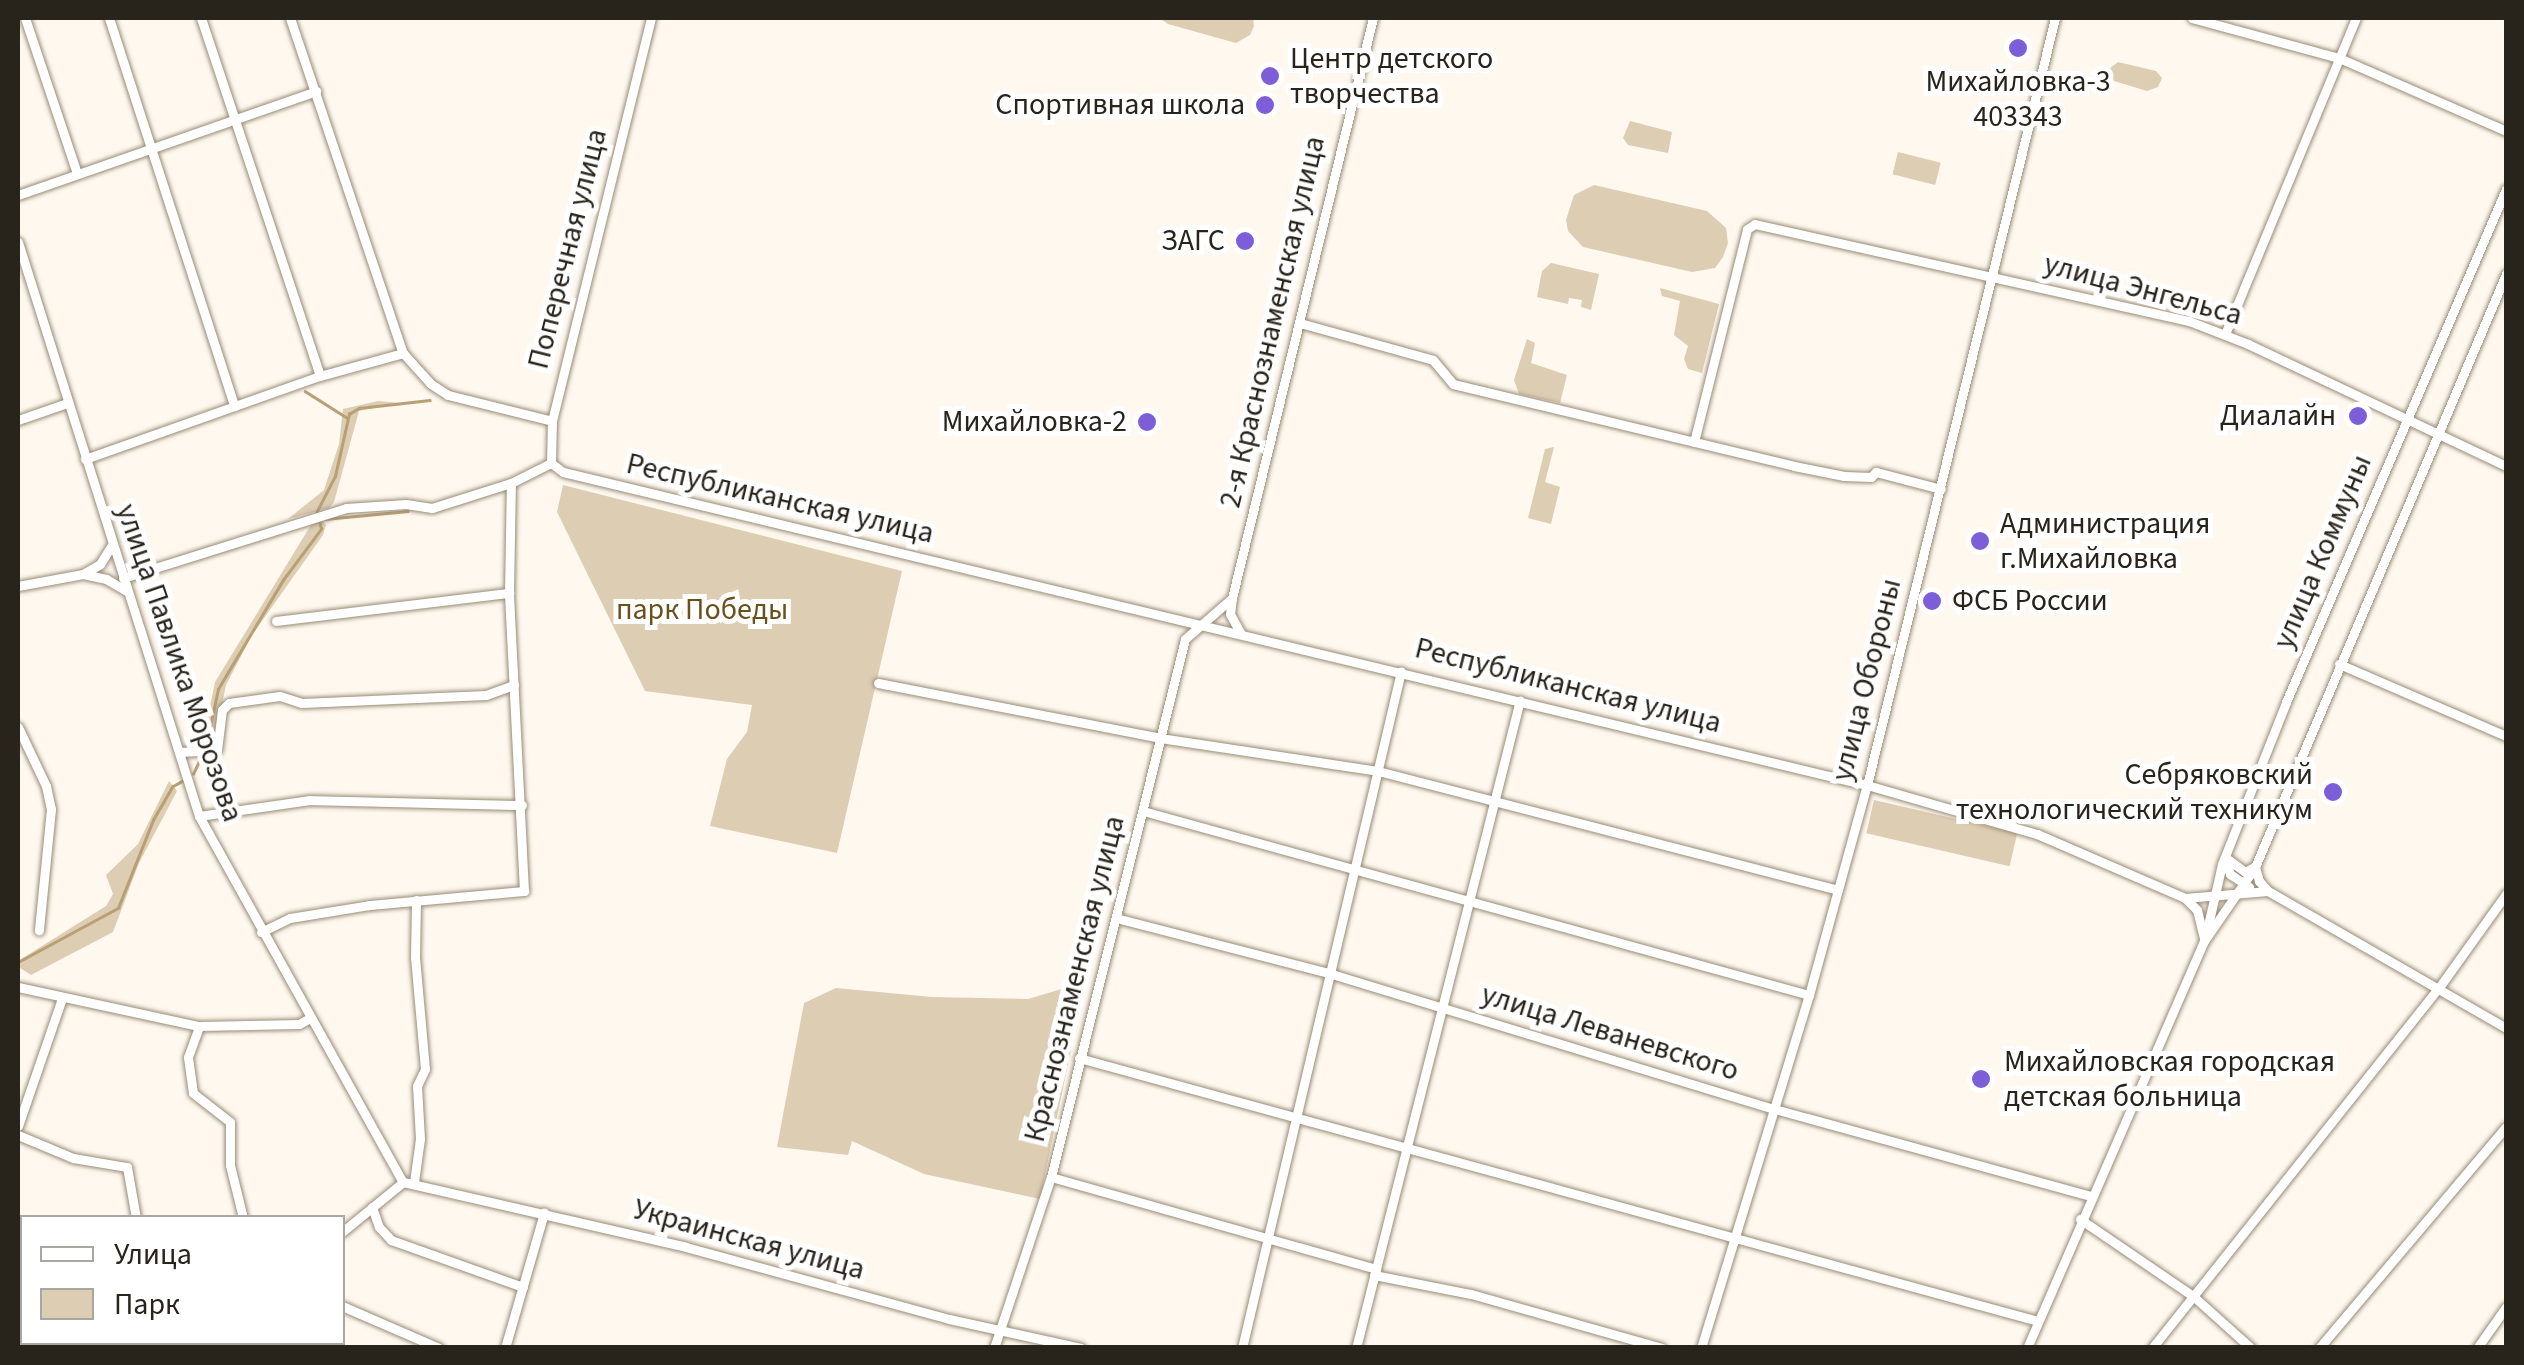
<!DOCTYPE html>
<html>
<head>
<meta charset="utf-8">
<style>
  body { margin:0 }
  #map { position:relative; width:2524px; height:1365px; overflow:hidden; background:#fef8ef; font-family:"Source Sans 3",sans-serif }
  div>[style] { position:absolute }
  [style*='--x'] { left:calc(var(--x)*1px); top:calc(var(--y)*1px); width:calc(var(--w)*1px); rotate:calc(var(--a)*1deg) }
  .green>* { inset:0; background:#ddcdb3; transform-origin:0 0 }
  .stream>* { height:2.5px; margin:-1.25px; padding:0 1.25px; transform-origin:1.25px; border-radius:1.25px; background:#b89f74 }
  .roads { filter:drop-shadow(0 0 2px #988b76) drop-shadow(0 0 2px #988b76) }
  .minor>* { height:9px; margin:-4.5px; padding:0 4.5px; transform-origin:4.5px; border-radius:4.5px; background:#fff }
  .dots>* { width:28px; height:28px; translate:-50% -50%; box-sizing:border-box; border:5px solid #fff; border-radius:50% }
  span { translate:-50% -50%; white-space:nowrap; text-align:center; line-height:1.15; -webkit-text-stroke:10px #fff; paint-order:stroke }
  .poi-label { font-size:30px; color:#28231b }
  .left { translate:0 -50%; text-align:left }
  .right { translate:-100% -50%; text-align:right }
  .street-label { font-size:30px; color:#28231b }
  .park-label { font-size:30px; color:#6a501c }
  .frame { position:absolute; inset:0; border:20px solid #28231b; pointer-events:none }
  .legend { position:absolute; left:20px; top:1215px; width:325px; height:130px; box-sizing:border-box; background:#fff; border:2px solid #a9a7a4; margin:0; padding:12px 18px; list-style:none; font-size:30px; color:#28231b }
  .legend li { display:flex; align-items:center; gap:20px; height:50px }
  .legend b { width:50px; border:2px solid #a9a7a4 }
</style>
</head>
<body>
<div id="map">
  <div class="green">
    <i style="clip-path:polygon(1159px 18px,1253px 18px,1254px 26px,1250px 35px,1236px 43px,1168px 24px)"></i>
    <i style="clip-path:polygon(2118px 62px,2156px 71px,2162px 78px,2158px 87px,2147px 91px,2114px 81px,2109px 69px)"></i>
    <i style="clip-path:polygon(1630px 121px,1672px 132px,1668px 153px,1628px 145px,1623px 138px)"></i>
    <i style="left:1898px;top:152px;width:44px;height:23px;rotate:14deg"></i>
    <i style="clip-path:polygon(1594px 185px,1707px 211px,1726px 228px,1728px 243px,1723px 257px,1715px 268px,1692px 272px,1583px 247px,1568px 231px,1566px 220px,1574px 195px)"></i>
    <i style="clip-path:polygon(1551px 263px,1599px 274px,1591px 310px,1581px 307px,1582px 300px,1569px 298px,1568px 304px,1537px 297px,1542px 271px)"></i>
    <i style="clip-path:polygon(1660px 288px,1719px 304px,1702px 373px,1688px 369px,1684px 359px,1688px 346px,1674px 335px,1680px 301px,1662px 296px)"></i>
    <i style="clip-path:polygon(1527px 339px,1535px 343px,1531px 363px,1567px 375px,1560px 403px,1519px 394px,1514px 380px)"></i>
    <i style="clip-path:polygon(378px 401px,400px 403px,359px 411px,334px 502px,329px 508px,288px 519px,324px 490px,339px 444px,343px 409px)"></i>
    <i style="clip-path:polygon(1554px 447px,1545px 482px,1560px 487px,1551px 524px,1528px 518px,1545px 449px)"></i>
    <i style="clip-path:polygon(563px 485px,902px 571px,837px 853px,710px 826px,727px 759px,747px 732px,752px 705px,645px 691px,557px 512px)"></i>
    <i style="clip-path:polygon(314px 520px,322px 520px,326px 525px,323px 535px,252px 635px,226px 685px,215px 738px,207px 745px,203px 741px,215px 682px)"></i>
    <i style="clip-path:polygon(169px 781px,177px 791px,139px 863px,113px 932px,31px 975px,20px 968px,18px 961px,106px 906px,113px 894px,106px 875px,138px 844px)"></i>
    <i style="left:1874px;top:800px;width:147px;height:34px;rotate:13deg"></i>
    <i style="clip-path:polygon(1085px 982px,1040px 1199px,924px 1174px,852px 1141px,848px 1155px,777px 1147px,804px 1003px,836px 988px,932px 997px,1028px 999px)"></i>
  </div>
  <div class="stream">
    <i style="--x:305;--y:391;--w:49;--a:32.4"></i>
    <i style="--x:316;--y:513;--w:42;--a:-62.8"></i>
    <i style="--x:335;--y:476;--w:64;--a:-77.3"></i>
    <i style="--x:349;--y:414;--w:12;--a:-31"></i>
    <i style="--x:359;--y:408;--w:71;--a:-6.4"></i>
    <i style="--x:325;--y:519;--w:83;--a:-5.5"></i>
    <i style="--x:206;--y:746;--w:58;--a:-78.1"></i>
    <i style="--x:218;--y:689;--w:127;--a:-59.2"></i>
    <i style="--x:283;--y:580;--w:64;--a:-53.3"></i>
    <i style="--x:321;--y:529;--w:8;--a:-104"></i>
    <i style="--x:193;--y:774;--w:17;--a:-65"></i>
    <i style="--x:18;--y:962;--w:114;--a:-28.4"></i>
    <i style="--x:118;--y:908;--w:95;--a:-68.3"></i>
    <i style="--x:153;--y:820;--w:39;--a:-60"></i>
    <i style="--x:173;--y:786;--w:10;--a:-29"></i>
  </div>
  <div class="roads">
    <div class="minor">
      <i style="--x:25;--y:18;--w:163;--a:71.5"></i>
      <i style="--x:109;--y:18;--w:408;--a:72.1"></i>
      <i style="--x:201;--y:18;--w:377;--a:71.6"></i>
      <i style="--x:290;--y:18;--w:354;--a:71.4"></i>
      <i style="--x:403;--y:353;--w:42;--a:47.9"></i>
      <i style="--x:431;--y:384;--w:20;--a:33"></i>
      <i style="--x:448;--y:395;--w:107;--a:14"></i>
      <i style="--x:651;--y:18;--w:415;--a:103.8"></i>
      <i style="--x:552;--y:421;--w:42;--a:91.4"></i>
      <i style="--x:551;--y:463;--w:15;--a:37"></i>
      <i style="--x:563;--y:472;--w:1341;--a:13.5"></i>
      <i style="--x:1867;--y:785;--w:177;--a:16.1"></i>
      <i style="--x:2037;--y:834;--w:161;--a:23.4"></i>
      <i style="--x:2185;--y:898;--w:83;--a:-4.8"></i>
      <i style="--x:2268;--y:891;--w:275;--a:29.9"></i>
      <i style="--x:2192;--y:18;--w:152;--a:15.2"></i>
      <i style="--x:2339;--y:58;--w:182;--a:23.6"></i>
      <i style="--x:18;--y:195;--w:316;--a:-19.2"></i>
      <i style="--x:18;--y:242;--w:602;--a:72.5"></i>
      <i style="--x:199;--y:816;--w:419;--a:60.9"></i>
      <i style="--x:1300;--y:323;--w:138;--a:15.5"></i>
      <i style="--x:1433;--y:360;--w:31;--a:50"></i>
      <i style="--x:1453;--y:384;--w:351;--a:13.5"></i>
      <i style="--x:1794;--y:466;--w:51;--a:11.3"></i>
      <i style="--x:1844;--y:476;--w:27;--a:2"></i>
      <i style="--x:1871;--y:477;--w:7;--a:-45"></i>
      <i style="--x:1876;--y:472;--w:67;--a:14.7"></i>
      <i style="--x:2225;--y:334;--w:342;--a:-67.5"></i>
      <i style="--x:18;--y:420;--w:52;--a:-19.1"></i>
      <i style="--x:1694;--y:442;--w:219;--a:-76"></i>
      <i style="--x:1747;--y:229;--w:9;--a:-32"></i>
      <i style="--x:1755;--y:224;--w:445;--a:12.6"></i>
      <i style="--x:2189;--y:321;--w:63;--a:21.3"></i>
      <i style="--x:2248;--y:344;--w:285;--a:25.3"></i>
      <i style="--x:85;--y:459;--w:249;--a:-19.5"></i>
      <i style="--x:320;--y:376;--w:86;--a:-15.5"></i>
      <i style="--x:83;--y:574;--w:20;--a:-30"></i>
      <i style="--x:100;--y:564;--w:22;--a:-58"></i>
      <i style="--x:123;--y:578;--w:234;--a:-17.4"></i>
      <i style="--x:346;--y:508;--w:60;--a:-3.8"></i>
      <i style="--x:406;--y:504;--w:26;--a:9"></i>
      <i style="--x:432;--y:508;--w:83;--a:-17.6"></i>
      <i style="--x:18;--y:586;--w:66;--a:-10.5"></i>
      <i style="--x:83;--y:574;--w:24;--a:12"></i>
      <i style="--x:106;--y:579;--w:24;--a:30"></i>
      <i style="--x:1232;--y:598;--w:16;--a:97"></i>
      <i style="--x:1230;--y:614;--w:21;--a:61"></i>
      <i style="--x:276;--y:621;--w:235;--a:-6.9"></i>
      <i style="--x:2339;--y:664;--w:182;--a:23.3"></i>
      <i style="--x:878;--y:683;--w:287;--a:11"></i>
      <i style="--x:1160;--y:738;--w:220;--a:8.6"></i>
      <i style="--x:1378;--y:771;--w:475;--a:14.5"></i>
      <i style="--x:18;--y:727;--w:65;--a:64.6"></i>
      <i style="--x:46;--y:786;--w:24;--a:78"></i>
      <i style="--x:51;--y:809;--w:122;--a:95.7"></i>
      <i style="--x:180;--y:752;--w:37;--a:-3"></i>
      <i style="--x:217;--y:750;--w:40;--a:-82.9"></i>
      <i style="--x:222;--y:710;--w:10;--a:-45"></i>
      <i style="--x:229;--y:703;--w:51;--a:-7.8"></i>
      <i style="--x:280;--y:696;--w:23;--a:18"></i>
      <i style="--x:302;--y:703;--w:184;--a:-2.5"></i>
      <i style="--x:486;--y:695;--w:30;--a:-20"></i>
      <i style="--x:1143;--y:811;--w:691;--a:15.44"></i>
      <i style="--x:199;--y:816;--w:112;--a:-8.2"></i>
      <i style="--x:310;--y:800;--w:212;--a:1.4"></i>
      <i style="--x:2225;--y:858;--w:17;--a:73"></i>
      <i style="--x:2230;--y:874;--w:23;--a:34"></i>
      <i style="--x:2226;--y:858;--w:24;--a:36"></i>
      <i style="--x:2245;--y:872;--w:10;--a:-29"></i>
      <i style="--x:2255;--y:867;--w:15;--a:74"></i>
      <i style="--x:2259;--y:881;--w:13;--a:48"></i>
      <i style="--x:2185;--y:898;--w:17;--a:45"></i>
      <i style="--x:2197;--y:910;--w:30;--a:76"></i>
      <i style="--x:1116;--y:918;--w:223;--a:14.5"></i>
      <i style="--x:1332;--y:974;--w:459;--a:17"></i>
      <i style="--x:1771;--y:1108;--w:331;--a:15.4"></i>
      <i style="--x:261;--y:932;--w:32;--a:-26"></i>
      <i style="--x:290;--y:918;--w:80;--a:-9.3"></i>
      <i style="--x:369;--y:905;--w:156;--a:-5.2"></i>
      <i style="--x:524;--y:891;--w:298;--a:-92.9"></i>
      <i style="--x:509;--y:593;--w:110;--a:-89"></i>
      <i style="--x:511;--y:483;--w:45;--a:-26.6"></i>
      <i style="--x:2206;--y:934;--w:72;--a:-77.1"></i>
      <i style="--x:2222;--y:864;--w:174;--a:-68.4"></i>
      <i style="--x:2286;--y:702;--w:558;--a:-66.79"></i>
      <i style="--x:18;--y:987;--w:185;--a:12.2"></i>
      <i style="--x:1079;--y:1058;--w:994;--a:15.34"></i>
      <i style="--x:18;--y:1126;--w:135;--a:-71"></i>
      <i style="--x:18;--y:1135;--w:60;--a:22.7"></i>
      <i style="--x:73;--y:1158;--w:55;--a:9.5"></i>
      <i style="--x:127;--y:1167;--w:52;--a:80"></i>
      <i style="--x:1051;--y:1177;--w:338;--a:15.8"></i>
      <i style="--x:403;--y:1182;--w:290;--a:12.9"></i>
      <i style="--x:686;--y:1247;--w:273;--a:15.3"></i>
      <i style="--x:949;--y:1319;--w:135;--a:12.4"></i>
      <i style="--x:414;--y:1182;--w:43;--a:-82.1"></i>
      <i style="--x:420;--y:1139;--w:53;--a:-93.2"></i>
      <i style="--x:417;--y:1086;--w:19;--a:-65"></i>
      <i style="--x:425;--y:1069;--w:111;--a:-95.1"></i>
      <i style="--x:415;--y:958;--w:58;--a:-89"></i>
      <i style="--x:372;--y:1207;--w:21;--a:71"></i>
      <i style="--x:379;--y:1227;--w:18;--a:47"></i>
      <i style="--x:391;--y:1240;--w:140;--a:19.6"></i>
      <i style="--x:243;--y:1218;--w:55;--a:-103.8"></i>
      <i style="--x:230;--y:1165;--w:43;--a:-90"></i>
      <i style="--x:230;--y:1122;--w:47;--a:-141.9"></i>
      <i style="--x:193;--y:1093;--w:36;--a:-98"></i>
      <i style="--x:188;--y:1057;--w:33;--a:-70"></i>
      <i style="--x:199;--y:1026;--w:100;--a:-1.1"></i>
      <i style="--x:299;--y:1024;--w:13;--a:-29"></i>
      <i style="--x:2080;--y:1219;--w:137;--a:34.3"></i>
      <i style="--x:2193;--y:1296;--w:78;--a:41.9"></i>
      <i style="--x:342;--y:1232;--w:79;--a:-39.3"></i>
      <i style="--x:1374;--y:1275;--w:99;--a:11.1"></i>
      <i style="--x:1471;--y:1294;--w:198;--a:15.8"></i>
      <i style="--x:342;--y:1306;--w:106;--a:23.4"></i>
      <i style="--x:203;--y:1342;--w:7;--a:56"></i>
      <i style="--x:92;--y:1343;--w:5;--a:79"></i>
      <i style="--x:270;--y:1348;--w:6;--a:-81"></i>
      <i style="--x:505;--y:1348;--w:141;--a:-73.9"></i>
      <i style="--x:994;--y:1348;--w:180;--a:-71.6"></i>
      <i style="--x:1051;--y:1177;--w:554;--a:-76.01"></i>
      <i style="--x:1185;--y:639;--w:62;--a:-41.1"></i>
      <i style="--x:1232;--y:598;--w:597;--a:-76.34"></i>
      <i style="--x:1242;--y:1348;--w:695;--a:-76.78"></i>
      <i style="--x:1356;--y:1348;--w:668;--a:-75.8"></i>
      <i style="--x:1701;--y:1348;--w:369;--a:-73"></i>
      <i style="--x:1809;--y:995;--w:218;--a:-74.6"></i>
      <i style="--x:1867;--y:785;--w:790;--a:-76.23"></i>
      <i style="--x:2027;--y:1348;--w:444;--a:-66.5"></i>
      <i style="--x:2204;--y:941;--w:90;--a:-55.4"></i>
      <i style="--x:2255;--y:867;--w:644;--a:-67.06"></i>
      <i style="--x:2152;--y:1348;--w:459;--a:-51.5"></i>
      <i style="--x:2438;--y:989;--w:117;--a:-54.4"></i>
      <i style="--x:2319;--y:1348;--w:289;--a:-49.8"></i>
      <i style="--x:2477;--y:1348;--w:50;--a:-54.7"></i>
    </div>
  </div>
  <div class="dots">
    <i style="left:2018px;top:48px;background:#7c5ed9"></i>
    <i style="left:1270px;top:76px;background:#7c5ed9"></i>
    <i style="left:1265px;top:105px;background:#7c5ed9"></i>
    <i style="left:1245px;top:241px;background:#7c5ed9"></i>
    <i style="left:2358px;top:416px;background:#7c5ed9"></i>
    <i style="left:1147px;top:422px;background:#7c5ed9"></i>
    <i style="left:1980px;top:541px;background:#7c5ed9"></i>
    <i style="left:1932px;top:601px;background:#7c5ed9"></i>
    <i style="left:2333px;top:792px;background:#7c5ed9"></i>
    <i style="left:1981px;top:1079px;background:#7c5ed9"></i>
  </div>
  <div class="poi-label">
    <span class="left" style="left:1290px;top:76px">Центр детского<br>творчества</span>
    <span style="left:2018px;top:99px">Михайловка-3<br>403343</span>
    <span class="right" style="left:1245px;top:105px">Спортивная школа</span>
    <span class="right" style="left:1225px;top:241px">ЗАГС</span>
    <span class="right" style="left:2336px;top:416px">Диалайн</span>
    <span class="right" style="left:1127px;top:422px">Михайловка-2</span>
    <span class="left" style="left:2000px;top:541px">Администрация<br>г.Михайловка</span>
    <span class="left" style="left:1952px;top:601px">ФСБ России</span>
    <span class="right" style="left:2313px;top:792px">Себряковский<br>технологический техникум</span>
    <span class="left" style="left:2004px;top:1079px">Михайловская городская<br>детская больница</span>
  </div>
  <div class="street-label">
    <span style="left:568px;top:249px;rotate:-76deg">Поперечная улица</span>
    <span style="left:2143px;top:290px;rotate:15deg">улица Энгельса</span>
    <span style="left:1273px;top:322px;rotate:-77deg">2-я Краснознаменская улица</span>
    <span style="left:780px;top:499px;rotate:13deg">Республиканская улица</span>
    <span style="left:2323px;top:552px;rotate:-67deg">улица Коммуны</span>
    <span style="left:179px;top:663px;rotate:71deg">улица Павлика Морозова</span>
    <span style="left:1867px;top:680px;rotate:-76deg">улица Обороны</span>
    <span style="left:1568px;top:686px;rotate:14deg">Республиканская улица</span>
    <span style="left:1075px;top:979px;rotate:-76deg">Краснознаменская улица</span>
    <span style="left:1610px;top:1033px;rotate:17deg">улица Леваневского</span>
    <span style="left:749px;top:1240px;rotate:15deg">Украинская улица</span>
  </div>
  <div class="park-label">
    <span style="left:702px;top:610px">парк Победы</span>
  </div>
  <div class="frame"></div>
  <ul class="legend">
  <li><b style="height:12px;background:#fff"></b>Улица</li>
  <li><b style="height:28px;background:#ddcdb3"></b>Парк</li>
  </ul>
</div>
</body>
</html>
